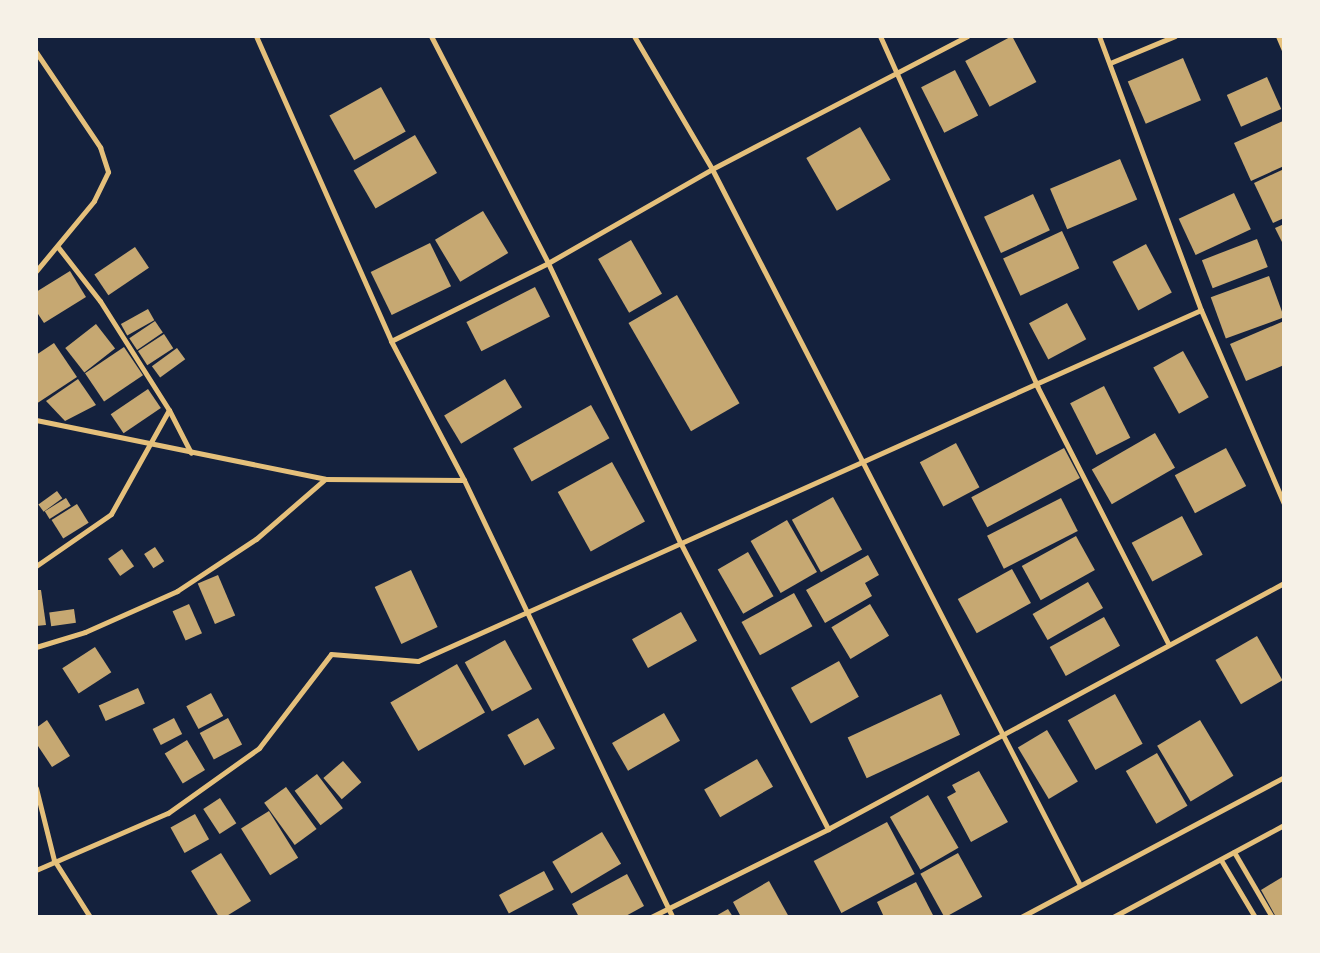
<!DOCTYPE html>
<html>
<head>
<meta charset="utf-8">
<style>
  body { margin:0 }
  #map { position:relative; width:1320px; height:953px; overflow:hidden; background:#14213d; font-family:"Nunito Sans",sans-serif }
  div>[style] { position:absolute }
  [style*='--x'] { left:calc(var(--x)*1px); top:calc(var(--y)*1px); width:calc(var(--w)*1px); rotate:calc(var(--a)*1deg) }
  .building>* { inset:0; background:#c6a872; transform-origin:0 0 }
  .minor>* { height:5px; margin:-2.5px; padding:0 2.5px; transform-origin:2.5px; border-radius:2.5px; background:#e5c07b }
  span { translate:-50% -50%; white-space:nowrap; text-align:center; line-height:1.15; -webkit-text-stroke:5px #f6f1e7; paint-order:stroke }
  .frame { position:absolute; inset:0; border:38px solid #f6f1e7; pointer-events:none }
</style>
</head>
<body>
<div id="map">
  <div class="building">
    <i style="left:1012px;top:36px;width:52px;height:53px;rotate:62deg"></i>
    <i style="left:1183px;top:58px;width:46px;height:60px;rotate:67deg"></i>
    <i style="left:955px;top:70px;width:51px;height:38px;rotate:63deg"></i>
    <i style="left:1267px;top:77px;width:35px;height:44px;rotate:66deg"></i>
    <i style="left:381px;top:87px;width:51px;height:59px;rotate:61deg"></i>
    <i style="clip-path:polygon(1283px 121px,1284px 166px,1251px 181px,1234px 143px)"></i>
    <i style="left:860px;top:127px;width:61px;height:62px;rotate:60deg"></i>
    <i style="left:415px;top:135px;width:44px;height:71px;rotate:60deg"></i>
    <i style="left:1120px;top:159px;width:44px;height:76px;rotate:67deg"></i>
    <i style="clip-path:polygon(1284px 169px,1284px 218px,1273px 223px,1254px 183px)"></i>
    <i style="left:1234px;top:193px;width:40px;height:61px;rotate:65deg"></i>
    <i style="left:1033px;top:194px;width:40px;height:54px;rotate:65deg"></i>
    <i style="left:483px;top:211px;width:49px;height:56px;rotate:59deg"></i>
    <i style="clip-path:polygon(1284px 224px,1284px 246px,1275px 228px)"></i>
    <i style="left:1062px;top:231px;width:41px;height:65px;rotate:65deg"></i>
    <i style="left:1257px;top:239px;width:30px;height:59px;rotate:69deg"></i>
    <i style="left:631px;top:240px;width:62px;height:38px;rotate:60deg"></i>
    <i style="left:430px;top:243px;width:48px;height:66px;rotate:64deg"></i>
    <i style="left:1146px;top:244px;width:55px;height:38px;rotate:62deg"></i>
    <i style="left:135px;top:247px;width:25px;height:49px;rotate:56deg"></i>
    <i style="clip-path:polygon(70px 271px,86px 297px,44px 323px,36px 311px,36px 292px)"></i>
    <i style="left:1269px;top:276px;width:44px;height:62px;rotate:70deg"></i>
    <i style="left:535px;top:287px;width:33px;height:77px;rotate:63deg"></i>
    <i style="left:677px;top:295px;width:125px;height:56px;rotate:60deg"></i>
    <i style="left:1067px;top:303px;width:41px;height:43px;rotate:62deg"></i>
    <i style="left:148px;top:309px;width:13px;height:31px;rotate:61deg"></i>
    <i style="left:155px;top:321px;width:14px;height:31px;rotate:56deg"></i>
    <i style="clip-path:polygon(1284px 321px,1284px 365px,1246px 381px,1230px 344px)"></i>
    <i style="left:96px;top:324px;width:31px;height:39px;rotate:52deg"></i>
    <i style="left:164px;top:334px;width:17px;height:31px;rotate:57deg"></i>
    <i style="clip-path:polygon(54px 343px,77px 377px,36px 404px,36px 355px)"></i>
    <i style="left:124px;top:347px;width:34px;height:47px;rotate:56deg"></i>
    <i style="left:177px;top:348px;width:14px;height:31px;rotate:54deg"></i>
    <i style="left:1183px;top:351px;width:53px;height:34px;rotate:61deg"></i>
    <i style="clip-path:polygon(78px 379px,96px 405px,65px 421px,46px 401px)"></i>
    <i style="left:505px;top:379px;width:33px;height:71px;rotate:59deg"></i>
    <i style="left:1104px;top:386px;width:58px;height:38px;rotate:63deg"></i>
    <i style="left:148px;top:389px;width:23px;height:45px;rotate:56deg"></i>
    <i style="left:591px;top:405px;width:38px;height:89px;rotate:61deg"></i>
    <i style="left:1155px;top:433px;width:40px;height:73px;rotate:60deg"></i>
    <i style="left:956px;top:443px;width:50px;height:41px;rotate:62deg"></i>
    <i style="left:1064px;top:448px;width:34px;height:105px;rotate:62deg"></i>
    <i style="left:1226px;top:448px;width:43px;height:58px;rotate:62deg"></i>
    <i style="left:612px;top:462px;width:68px;height:62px;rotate:61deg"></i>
    <i style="left:57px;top:491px;width:9px;height:23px;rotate:54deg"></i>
    <i style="left:833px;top:497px;width:60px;height:47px;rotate:61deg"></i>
    <i style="left:66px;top:498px;width:9px;height:25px;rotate:58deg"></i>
    <i style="left:1061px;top:498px;width:37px;height:83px;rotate:63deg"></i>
    <i style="left:77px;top:504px;width:22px;height:30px;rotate:58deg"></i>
    <i style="left:1182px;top:516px;width:44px;height:57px;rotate:62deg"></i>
    <i style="left:787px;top:520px;width:60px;height:42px;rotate:60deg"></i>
    <i style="left:1076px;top:536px;width:39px;height:62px;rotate:61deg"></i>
    <i style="left:155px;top:547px;width:17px;height:13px;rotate:57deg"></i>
    <i style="left:122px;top:549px;width:21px;height:17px;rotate:55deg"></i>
    <i style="left:748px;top:552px;width:51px;height:35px;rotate:60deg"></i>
    <i style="clip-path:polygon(868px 555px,879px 575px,865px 583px,872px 596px,825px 623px,806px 590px)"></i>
    <i style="left:1012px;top:569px;width:39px;height:62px;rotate:61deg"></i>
    <i style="left:411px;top:570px;width:63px;height:40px;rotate:65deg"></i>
    <i style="left:218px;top:575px;width:44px;height:22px;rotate:67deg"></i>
    <i style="left:1088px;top:582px;width:30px;height:64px;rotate:60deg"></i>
    <i style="clip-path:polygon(36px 590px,41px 590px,46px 625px,36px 626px)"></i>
    <i style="left:794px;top:593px;width:38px;height:60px;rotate:61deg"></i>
    <i style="left:189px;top:604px;width:32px;height:18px;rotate:66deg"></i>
    <i style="left:870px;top:604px;width:37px;height:45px;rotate:59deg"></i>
    <i style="left:74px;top:609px;width:14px;height:25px;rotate:82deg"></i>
    <i style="left:681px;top:612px;width:33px;height:56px;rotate:61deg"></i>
    <i style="left:1104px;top:617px;width:33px;height:62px;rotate:61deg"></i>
    <i style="left:1257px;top:636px;width:51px;height:48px;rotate:60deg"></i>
    <i style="left:505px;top:640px;width:56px;height:46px;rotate:61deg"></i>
    <i style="left:95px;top:647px;width:30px;height:39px;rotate:57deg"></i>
    <i style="left:839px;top:661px;width:41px;height:55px;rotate:61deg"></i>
    <i style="left:457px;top:664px;width:56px;height:77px;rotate:60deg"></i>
    <i style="left:138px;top:688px;width:17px;height:43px;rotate:66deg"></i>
    <i style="left:211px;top:693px;width:26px;height:28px;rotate:62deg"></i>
    <i style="left:941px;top:694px;width:45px;height:103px;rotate:65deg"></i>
    <i style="left:1115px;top:694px;width:57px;height:54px;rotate:61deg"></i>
    <i style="left:664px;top:713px;width:32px;height:60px;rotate:60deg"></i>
    <i style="left:174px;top:718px;width:18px;height:24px;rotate:63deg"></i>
    <i style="left:228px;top:718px;width:30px;height:32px;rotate:62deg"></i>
    <i style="left:538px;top:718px;width:35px;height:35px;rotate:61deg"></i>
    <i style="clip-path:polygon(47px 720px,70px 756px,52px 767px,36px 743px,36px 728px)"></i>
    <i style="left:1200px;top:720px;width:65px;height:50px;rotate:59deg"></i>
    <i style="left:1047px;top:730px;width:60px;height:34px;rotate:59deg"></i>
    <i style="left:187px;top:740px;width:35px;height:26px;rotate:59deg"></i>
    <i style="left:1157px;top:753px;width:61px;height:36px;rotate:60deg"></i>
    <i style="left:757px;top:759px;width:32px;height:61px;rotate:60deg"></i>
    <i style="left:343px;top:761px;width:28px;height:26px;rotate:49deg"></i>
    <i style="clip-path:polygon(979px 771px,1008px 822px,971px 842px,947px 797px,956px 792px,952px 785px)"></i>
    <i style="left:317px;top:774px;width:43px;height:28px;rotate:53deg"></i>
    <i style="left:286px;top:787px;width:52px;height:27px;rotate:54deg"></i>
    <i style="left:928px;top:795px;width:61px;height:44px;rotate:60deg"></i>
    <i style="left:220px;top:798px;width:30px;height:20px;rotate:57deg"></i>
    <i style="left:269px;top:811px;width:55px;height:33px;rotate:58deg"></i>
    <i style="left:195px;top:814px;width:29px;height:28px;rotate:61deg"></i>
    <i style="left:887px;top:822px;width:59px;height:83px;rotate:62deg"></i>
    <i style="left:602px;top:832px;width:37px;height:58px;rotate:59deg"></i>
    <i style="clip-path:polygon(221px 853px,251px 901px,225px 917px,219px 917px,191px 871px)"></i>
    <i style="left:958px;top:853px;width:50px;height:43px;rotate:61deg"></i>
    <i style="left:544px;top:871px;width:21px;height:51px;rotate:62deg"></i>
    <i style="clip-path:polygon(627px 874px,644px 906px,624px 917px,579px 917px,572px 904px)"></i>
    <i style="clip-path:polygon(1284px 876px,1284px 917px,1276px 917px,1261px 890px)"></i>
    <i style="clip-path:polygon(769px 881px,789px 917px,741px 917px,733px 902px)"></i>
    <i style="clip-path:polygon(916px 882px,934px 917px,884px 917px,877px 902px)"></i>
    <i style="clip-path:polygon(728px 909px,733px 917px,714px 917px)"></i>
  </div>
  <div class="minor">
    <i style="--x:256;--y:36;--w:334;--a:66.1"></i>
    <i style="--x:391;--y:341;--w:157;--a:62.3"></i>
    <i style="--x:464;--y:480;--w:484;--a:64.5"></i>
    <i style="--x:431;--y:36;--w:255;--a:62.7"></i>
    <i style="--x:548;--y:263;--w:311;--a:64.7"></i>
    <i style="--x:681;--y:544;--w:321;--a:62.7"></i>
    <i style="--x:634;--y:36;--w:154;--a:59.6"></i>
    <i style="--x:712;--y:169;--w:803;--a:62.8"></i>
    <i style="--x:880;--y:36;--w:384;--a:65.8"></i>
    <i style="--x:1037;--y:386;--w:288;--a:63"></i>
    <i style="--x:1099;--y:36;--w:292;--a:69.6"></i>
    <i style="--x:1201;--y:310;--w:211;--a:66.8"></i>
    <i style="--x:1278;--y:36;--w:15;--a:67"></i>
    <i style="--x:36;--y:52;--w:115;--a:56"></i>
    <i style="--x:100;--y:147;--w:26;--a:72"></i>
    <i style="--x:108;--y:172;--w:32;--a:116"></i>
    <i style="--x:94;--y:201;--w:91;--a:129.6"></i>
    <i style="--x:1110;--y:63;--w:70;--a:-22.6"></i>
    <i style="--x:391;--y:341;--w:175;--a:-26.4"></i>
    <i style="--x:548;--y:263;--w:189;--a:-29.8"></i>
    <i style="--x:712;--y:169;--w:288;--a:-27.5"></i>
    <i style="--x:169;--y:410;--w:48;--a:62.9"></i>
    <i style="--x:36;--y:420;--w:295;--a:11.5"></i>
    <i style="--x:325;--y:479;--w:139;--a:0.4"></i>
    <i style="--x:36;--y:566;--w:91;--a:-34.7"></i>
    <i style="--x:111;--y:514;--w:119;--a:-60.9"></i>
    <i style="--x:169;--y:410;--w:129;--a:-122.3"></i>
    <i style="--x:100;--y:301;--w:68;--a:-127.9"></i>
    <i style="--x:36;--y:647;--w:51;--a:-17"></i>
    <i style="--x:85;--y:632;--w:101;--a:-24"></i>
    <i style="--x:177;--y:591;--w:95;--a:-33.4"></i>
    <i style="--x:256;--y:539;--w:91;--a:-41"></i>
    <i style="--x:36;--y:788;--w:74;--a:76"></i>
    <i style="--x:54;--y:860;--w:67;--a:57.7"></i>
    <i style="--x:1234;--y:852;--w:75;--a:59.7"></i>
    <i style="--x:1221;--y:860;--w:66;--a:59.2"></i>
    <i style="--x:36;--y:870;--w:144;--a:-23.4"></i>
    <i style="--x:168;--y:813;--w:112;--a:-35.5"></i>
    <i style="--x:259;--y:748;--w:118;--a:-52.5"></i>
    <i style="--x:331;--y:654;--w:87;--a:4.6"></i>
    <i style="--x:418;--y:661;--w:858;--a:-24.15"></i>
    <i style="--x:651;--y:917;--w:198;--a:-26.4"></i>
    <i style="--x:828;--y:829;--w:518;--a:-28.35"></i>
    <i style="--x:1021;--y:917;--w:298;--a:-28"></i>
    <i style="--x:1113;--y:917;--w:194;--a:-28.3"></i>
  </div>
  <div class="frame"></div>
</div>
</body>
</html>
